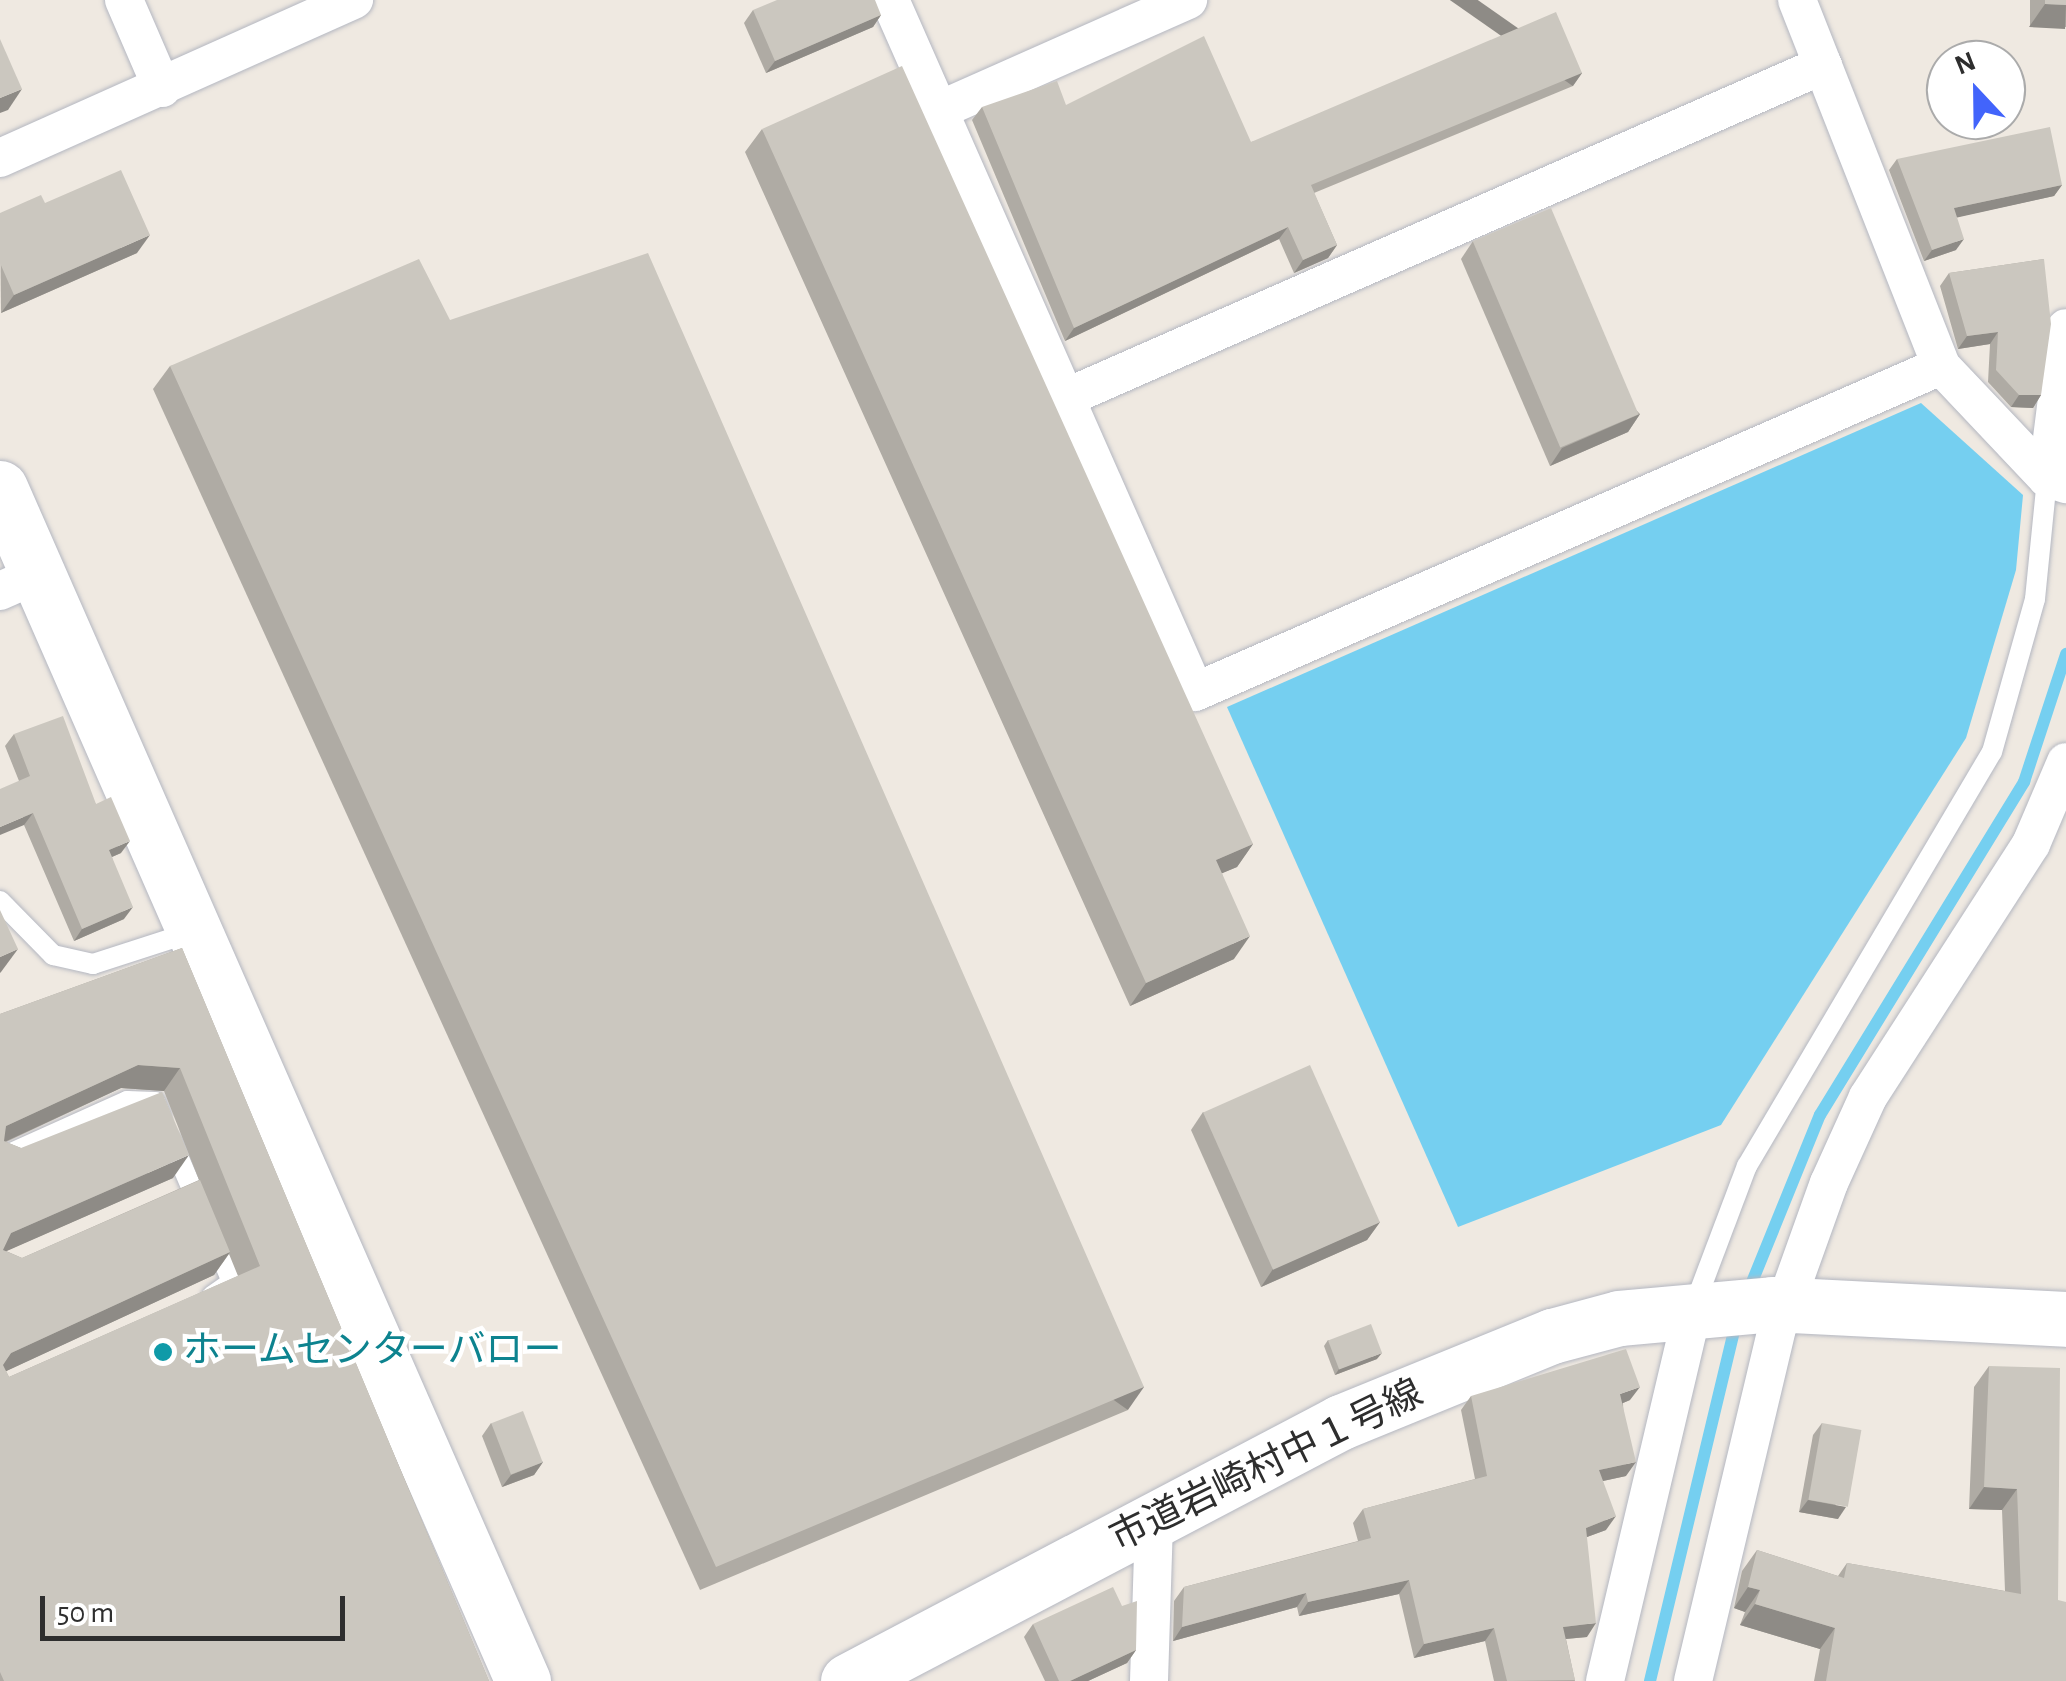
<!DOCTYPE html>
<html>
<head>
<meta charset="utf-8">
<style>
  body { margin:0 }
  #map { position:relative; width:2066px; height:1681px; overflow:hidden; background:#efe9e1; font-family:"Alegreya Sans","Noto Sans JP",sans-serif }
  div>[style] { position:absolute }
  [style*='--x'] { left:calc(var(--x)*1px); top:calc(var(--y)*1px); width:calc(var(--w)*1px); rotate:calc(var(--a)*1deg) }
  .water>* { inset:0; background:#75cff0 }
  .stream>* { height:12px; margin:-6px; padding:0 6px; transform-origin:6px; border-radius:6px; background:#75cff0 }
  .roads { filter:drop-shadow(0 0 2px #b4b7c1) drop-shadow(0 0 2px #b4b7c1) }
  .lane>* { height:20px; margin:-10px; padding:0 10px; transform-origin:10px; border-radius:10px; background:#fff }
  .street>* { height:38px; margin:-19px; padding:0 19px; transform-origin:19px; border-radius:19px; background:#fff }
  .secondary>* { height:55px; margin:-27.5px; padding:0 27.5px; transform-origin:27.5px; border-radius:27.5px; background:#fff }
  .wall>* { inset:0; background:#afaba4; transform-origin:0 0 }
  .shaded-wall>* { inset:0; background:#8e8b86; transform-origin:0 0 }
  .building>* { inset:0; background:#cbc7bf; transform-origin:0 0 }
  .dots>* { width:28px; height:28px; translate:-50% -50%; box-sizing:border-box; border:5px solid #fff; border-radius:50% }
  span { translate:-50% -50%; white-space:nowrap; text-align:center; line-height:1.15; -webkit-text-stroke:9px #fff; paint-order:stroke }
  .culture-label { font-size:38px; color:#0d838f }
  .left { translate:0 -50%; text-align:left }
  .street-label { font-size:38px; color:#2e2e2e }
  .north { position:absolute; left:1926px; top:40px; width:100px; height:100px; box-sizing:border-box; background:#fff; border:2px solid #ababab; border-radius:50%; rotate:338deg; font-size:28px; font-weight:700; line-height:40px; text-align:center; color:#2e2e2e }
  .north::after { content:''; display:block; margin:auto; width:35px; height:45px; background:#4264fb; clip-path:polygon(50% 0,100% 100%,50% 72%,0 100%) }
  .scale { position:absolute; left:40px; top:1596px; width:305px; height:45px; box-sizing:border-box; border:5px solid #2e2e2e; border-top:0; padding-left:12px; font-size:30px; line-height:35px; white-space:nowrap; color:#2e2e2e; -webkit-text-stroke:8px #fff; paint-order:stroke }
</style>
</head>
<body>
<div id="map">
  <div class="water">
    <i style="clip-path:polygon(1921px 403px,2023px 495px,2016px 570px,1966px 738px,1721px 1125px,1458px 1227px,1227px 707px)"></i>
  </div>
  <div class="stream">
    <i style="--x:1748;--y:1292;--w:191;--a:-67.9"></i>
    <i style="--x:1820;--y:1115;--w:391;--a:-58.5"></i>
    <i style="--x:2024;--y:782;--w:135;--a:-71.8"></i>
    <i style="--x:1650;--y:1681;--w:371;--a:-76.5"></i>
  </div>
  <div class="roads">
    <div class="lane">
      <i style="--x:0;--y:901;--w:76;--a:45.5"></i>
      <i style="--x:53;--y:955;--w:41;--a:12.7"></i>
      <i style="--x:93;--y:964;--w:104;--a:-17.9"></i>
      <i style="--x:172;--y:1142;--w:72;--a:67"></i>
      <i style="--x:0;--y:1158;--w:139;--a:-24.2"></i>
      <i style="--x:127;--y:1101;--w:28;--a:2"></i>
      <i style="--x:155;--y:1102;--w:15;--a:67"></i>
      <i style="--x:212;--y:1296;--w:24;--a:-35"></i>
      <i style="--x:232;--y:1282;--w:47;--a:-112.7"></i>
      <i style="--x:1694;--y:1306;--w:150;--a:-69.3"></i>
      <i style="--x:1747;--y:1166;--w:481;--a:-59.4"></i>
      <i style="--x:1992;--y:752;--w:159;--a:-74.3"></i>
      <i style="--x:2035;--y:599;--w:122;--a:-84.3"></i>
    </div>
    <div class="street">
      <i style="--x:124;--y:0;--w:96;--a:66.6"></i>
      <i style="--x:890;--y:0;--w:756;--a:66.21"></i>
      <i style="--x:1195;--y:692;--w:814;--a:-23.61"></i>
      <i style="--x:1797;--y:0;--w:393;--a:68.5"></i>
      <i style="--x:1941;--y:366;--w:154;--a:46.6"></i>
      <i style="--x:2047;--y:478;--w:20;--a:18"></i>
      <i style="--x:935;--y:112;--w:277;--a:-23.9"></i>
      <i style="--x:0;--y:158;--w:388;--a:-24.1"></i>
      <i style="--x:1063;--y:399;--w:830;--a:-23.72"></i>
      <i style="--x:2047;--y:478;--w:151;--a:-82.8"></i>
      <i style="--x:0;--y:591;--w:42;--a:-24.1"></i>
      <i style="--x:1149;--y:1681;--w:161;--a:-88.2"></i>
      <i style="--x:1605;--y:1681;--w:383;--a:-76.7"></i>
      <i style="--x:1693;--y:1681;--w:363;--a:-76.6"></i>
      <i style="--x:1777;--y:1328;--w:154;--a:-70.3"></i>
      <i style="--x:1829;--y:1183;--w:94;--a:-65.6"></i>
      <i style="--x:1868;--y:1097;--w:301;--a:-57.2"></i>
      <i style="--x:2031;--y:844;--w:89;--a:-66.9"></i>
    </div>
    <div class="secondary">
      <i style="--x:0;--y:488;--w:1303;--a:66.33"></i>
      <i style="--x:848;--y:1681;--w:557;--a:-27.72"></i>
      <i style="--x:1341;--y:1422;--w:228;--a:-22.2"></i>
      <i style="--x:1552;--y:1336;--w:69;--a:-15"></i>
      <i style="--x:1619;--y:1318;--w:154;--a:-5.2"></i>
      <i style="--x:1772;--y:1304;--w:294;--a:2.9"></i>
    </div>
  </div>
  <div class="wall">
    <i style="left:2030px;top:0;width:36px;height:27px"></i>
    <i style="clip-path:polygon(753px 10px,881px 15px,873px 27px,766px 73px,744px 23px)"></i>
    <i style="clip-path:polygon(1582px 73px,1573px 86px,1314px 193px,1337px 245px,1328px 258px,1294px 273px,1279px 239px,1065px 341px,972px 120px,982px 107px,1066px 105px,1251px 142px)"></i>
    <i style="clip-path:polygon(762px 129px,1253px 844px,1237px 867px,1222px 873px,1234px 959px,1130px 1006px,745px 152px)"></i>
    <i style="clip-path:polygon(1897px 159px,2062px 185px,2054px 196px,1957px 217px,1956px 250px,1924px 261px,1889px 170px)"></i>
    <i style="clip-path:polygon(0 213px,137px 253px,1px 313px)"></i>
    <i style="clip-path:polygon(1473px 241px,1640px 414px,1628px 432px,1550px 466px,1461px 259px)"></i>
    <i style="clip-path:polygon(2044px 259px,2041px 395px,2033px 408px,2011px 407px,1988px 382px,1990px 344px,1958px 349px,1940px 286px,1949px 273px)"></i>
    <i style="clip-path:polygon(450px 320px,1128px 1410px,700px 1590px,153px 389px,170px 366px)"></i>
    <i style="clip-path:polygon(14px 734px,96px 804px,121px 853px,112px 857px,124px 919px,74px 941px,24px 825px,19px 781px,5px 746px)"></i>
    <i style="clip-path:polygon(evenodd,182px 948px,489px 1681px,0 1681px,0 1014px,182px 948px,121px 1088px,164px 1091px,199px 1180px,22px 1258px,6px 1251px,173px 1178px,21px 1148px,6px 1142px,121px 1088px,182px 948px,229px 1254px,238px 1276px,9px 1377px,6px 1371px,214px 1275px,229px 1254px)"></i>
    <i style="clip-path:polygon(1203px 1112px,1380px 1222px,1367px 1240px,1261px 1287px,1191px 1130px)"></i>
    <i style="clip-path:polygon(1328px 1340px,1377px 1359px,1335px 1375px,1324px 1346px)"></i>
    <i style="clip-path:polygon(1989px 1366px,2058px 1600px,2066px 1681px,1814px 1681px,1820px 1649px,1740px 1625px,1745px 1612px,1734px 1608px,1742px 1571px,1757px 1550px,1838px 1576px,1847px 1563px,2005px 1591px,2002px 1510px,1969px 1509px,1974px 1387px)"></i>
    <i style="clip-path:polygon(1471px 1396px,1630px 1400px,1623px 1403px,1626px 1476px,1603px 1481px,1606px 1530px,1587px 1537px,1587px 1637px,1566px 1639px,1575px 1681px,1494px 1681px,1485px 1641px,1414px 1658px,1399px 1594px,1299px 1616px,1297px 1607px,1173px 1641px,1174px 1601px,1184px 1587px,1358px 1541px,1353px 1523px,1363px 1509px,1475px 1479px,1461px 1410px)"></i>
    <i style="clip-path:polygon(491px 1423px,543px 1462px,534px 1475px,502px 1487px,482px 1436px)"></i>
    <i style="clip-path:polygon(1822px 1423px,1838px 1519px,1799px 1512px,1813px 1435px)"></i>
    <i style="clip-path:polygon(1033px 1624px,1136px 1650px,1127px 1663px,1088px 1681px,1045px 1681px,1024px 1637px)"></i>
  </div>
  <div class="shaded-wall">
    <i style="clip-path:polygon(2045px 4px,2066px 5px,2065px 29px,2029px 27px)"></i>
    <i style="clip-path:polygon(881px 15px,873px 27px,766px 73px,775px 61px)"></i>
    <i style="left:1582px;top:73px;width:16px;height:293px;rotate:125deg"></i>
    <i style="clip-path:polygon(22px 89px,8px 110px,0 113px,0 98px)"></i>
    <i style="clip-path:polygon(2062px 185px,2054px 196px,1946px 220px,1954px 208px)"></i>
    <i style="clip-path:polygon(1288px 227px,1279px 239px,1065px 341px,1074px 328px)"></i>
    <i style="clip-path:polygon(150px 235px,137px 253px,1px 313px,14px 295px)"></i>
    <i style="clip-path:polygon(1964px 239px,1956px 250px,1924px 261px,1932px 250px)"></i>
    <i style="clip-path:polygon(1337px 245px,1328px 258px,1294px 273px,1303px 260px)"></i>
    <i style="clip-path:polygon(1998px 332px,1990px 344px,1958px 349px,1967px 336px)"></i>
    <i style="clip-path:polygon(2019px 395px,2041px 395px,2033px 408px,2011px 407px)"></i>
    <i style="clip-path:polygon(1640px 414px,1628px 432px,1550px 466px,1562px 448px)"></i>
    <i style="clip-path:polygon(33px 813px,24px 825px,0 835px,0 827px)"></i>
    <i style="clip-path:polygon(130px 841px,121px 853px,100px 862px,109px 850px)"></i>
    <i style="clip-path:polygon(1253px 844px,1237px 867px,1199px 883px,1216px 860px)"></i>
    <i style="clip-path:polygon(133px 907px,124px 919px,74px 941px,82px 929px)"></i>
    <i style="clip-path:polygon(1250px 936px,1234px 959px,1130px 1006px,1146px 983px)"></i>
    <i style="clip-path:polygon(18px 949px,1px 972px,0 973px,0 957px)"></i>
    <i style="clip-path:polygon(138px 1065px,180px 1068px,164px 1091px,121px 1088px,0 1144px,6px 1126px)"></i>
    <i style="clip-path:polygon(189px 1155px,173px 1178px,0 1254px,11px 1233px)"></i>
    <i style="clip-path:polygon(1380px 1222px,1367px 1240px,1261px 1287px,1273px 1269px)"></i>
    <i style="clip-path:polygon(230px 1252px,214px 1275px,0 1374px,0 1368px,11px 1353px)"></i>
    <i style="clip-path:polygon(1382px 1353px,1377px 1359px,1335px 1375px,1339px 1369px)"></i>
    <i style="left:1144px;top:1387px;width:28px;height:464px;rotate:125deg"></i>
    <i style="clip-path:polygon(1640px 1387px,1630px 1400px,1611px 1408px,1620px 1394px)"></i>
    <i style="clip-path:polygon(543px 1462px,534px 1475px,502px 1487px,511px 1475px)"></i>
    <i style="clip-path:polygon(1636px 1462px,1626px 1476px,1589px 1484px,1599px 1470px)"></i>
    <i style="clip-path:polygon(1984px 1487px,2017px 1489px,2002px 1510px,1969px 1509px)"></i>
    <i style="clip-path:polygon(1808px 1500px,1846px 1507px,1838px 1519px,1799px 1512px)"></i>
    <i style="clip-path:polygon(1616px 1516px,1606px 1530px,1576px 1541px,1586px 1528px)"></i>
    <i style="clip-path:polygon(1409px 1580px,1399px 1594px,1299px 1616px,1308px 1602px)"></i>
    <i style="clip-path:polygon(1748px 1587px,1760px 1590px,1745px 1612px,1734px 1608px)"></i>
    <i style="clip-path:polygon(1306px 1593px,1297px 1607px,1173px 1641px,1182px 1627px)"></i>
    <i style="clip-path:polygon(1755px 1604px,1835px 1628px,1820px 1649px,1740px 1625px)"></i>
    <i style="clip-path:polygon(1596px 1623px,1587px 1637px,1554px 1640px,1563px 1627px)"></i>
    <i style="clip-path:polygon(1494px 1628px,1485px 1641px,1414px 1658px,1424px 1644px)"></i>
    <i style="clip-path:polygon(1136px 1650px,1127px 1663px,1088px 1681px,1070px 1681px)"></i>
  </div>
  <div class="building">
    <i style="clip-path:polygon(777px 0,875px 0,881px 15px,775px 61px,753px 10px)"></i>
    <i style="clip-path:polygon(2045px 0,2066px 0,2066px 5px,2045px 4px)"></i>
    <i style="clip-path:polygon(1556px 12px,1582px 73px,1311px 185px,1337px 245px,1303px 260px,1288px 227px,1074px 328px,982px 107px,1057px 81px,1066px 105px,1204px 36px,1251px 142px)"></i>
    <i style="clip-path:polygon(0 39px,22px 89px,0 98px)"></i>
    <i style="clip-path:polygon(902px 66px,1253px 844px,1216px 860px,1250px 936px,1146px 983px,762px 129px)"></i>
    <i style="clip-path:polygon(2050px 127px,2062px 185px,1954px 208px,1964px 239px,1932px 250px,1897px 159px)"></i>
    <i style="clip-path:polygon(121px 170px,150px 235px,14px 295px,0 263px,0 213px,41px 195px,45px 203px)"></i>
    <i style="left:1551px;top:208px;width:224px;height:85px;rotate:67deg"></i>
    <i style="clip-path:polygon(648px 253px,1144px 1387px,716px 1567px,170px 366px,419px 259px,450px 320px)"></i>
    <i style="clip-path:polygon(2044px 259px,2051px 324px,2041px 395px,2019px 395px,1996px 370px,1998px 332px,1967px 336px,1949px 273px)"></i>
    <i style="clip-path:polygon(63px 716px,96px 804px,111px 797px,130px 841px,109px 850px,133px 907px,82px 929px,33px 813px,0 827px,0 789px,30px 776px,14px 734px)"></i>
    <i style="clip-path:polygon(0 910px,18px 949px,0 957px)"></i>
    <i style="clip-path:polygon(evenodd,182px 948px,489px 1681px,4px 1681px,0 1672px,0 1014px,182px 948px,138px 1065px,180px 1068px,260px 1266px,9px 1377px,3px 1365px,11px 1353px,230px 1252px,200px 1180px,22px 1258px,3px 1250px,11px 1233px,189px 1155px,162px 1092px,21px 1148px,4px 1141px,6px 1126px,138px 1065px)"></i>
    <i style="left:1310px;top:1065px;width:172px;height:117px;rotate:66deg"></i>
    <i style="left:1371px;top:1324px;width:31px;height:46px;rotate:69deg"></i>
    <i style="clip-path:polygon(1626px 1349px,1640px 1387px,1620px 1394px,1636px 1462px,1599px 1470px,1616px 1516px,1586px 1528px,1596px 1623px,1563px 1627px,1575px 1680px,1507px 1681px,1494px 1628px,1424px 1644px,1409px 1580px,1308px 1602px,1306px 1593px,1182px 1627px,1184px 1587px,1371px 1538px,1363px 1509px,1487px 1476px,1471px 1396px)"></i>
    <i style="clip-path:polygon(1989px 1366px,2060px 1368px,2058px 1600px,2066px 1602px,2066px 1681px,1826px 1681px,1835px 1628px,1755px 1604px,1760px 1590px,1748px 1587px,1757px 1550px,1844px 1578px,1847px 1563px,2021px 1594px,2017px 1489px,1984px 1487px)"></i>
    <i style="left:523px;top:1411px;width:55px;height:34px;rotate:69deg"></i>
    <i style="left:1822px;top:1423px;width:40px;height:78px;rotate:10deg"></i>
    <i style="clip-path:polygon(1113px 1587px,1122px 1606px,1137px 1601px,1136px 1650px,1070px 1681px,1059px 1681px,1033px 1624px)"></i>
  </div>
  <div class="dots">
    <i style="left:163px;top:1352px;background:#0f9aa8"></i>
  </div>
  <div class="culture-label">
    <span class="left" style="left:183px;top:1352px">ホームセンターバロー</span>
  </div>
  <div class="street-label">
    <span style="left:1267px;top:1467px;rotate:-26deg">市道岩崎村中１号線</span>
  </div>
  <div class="north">N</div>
  <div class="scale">50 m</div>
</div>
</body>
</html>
